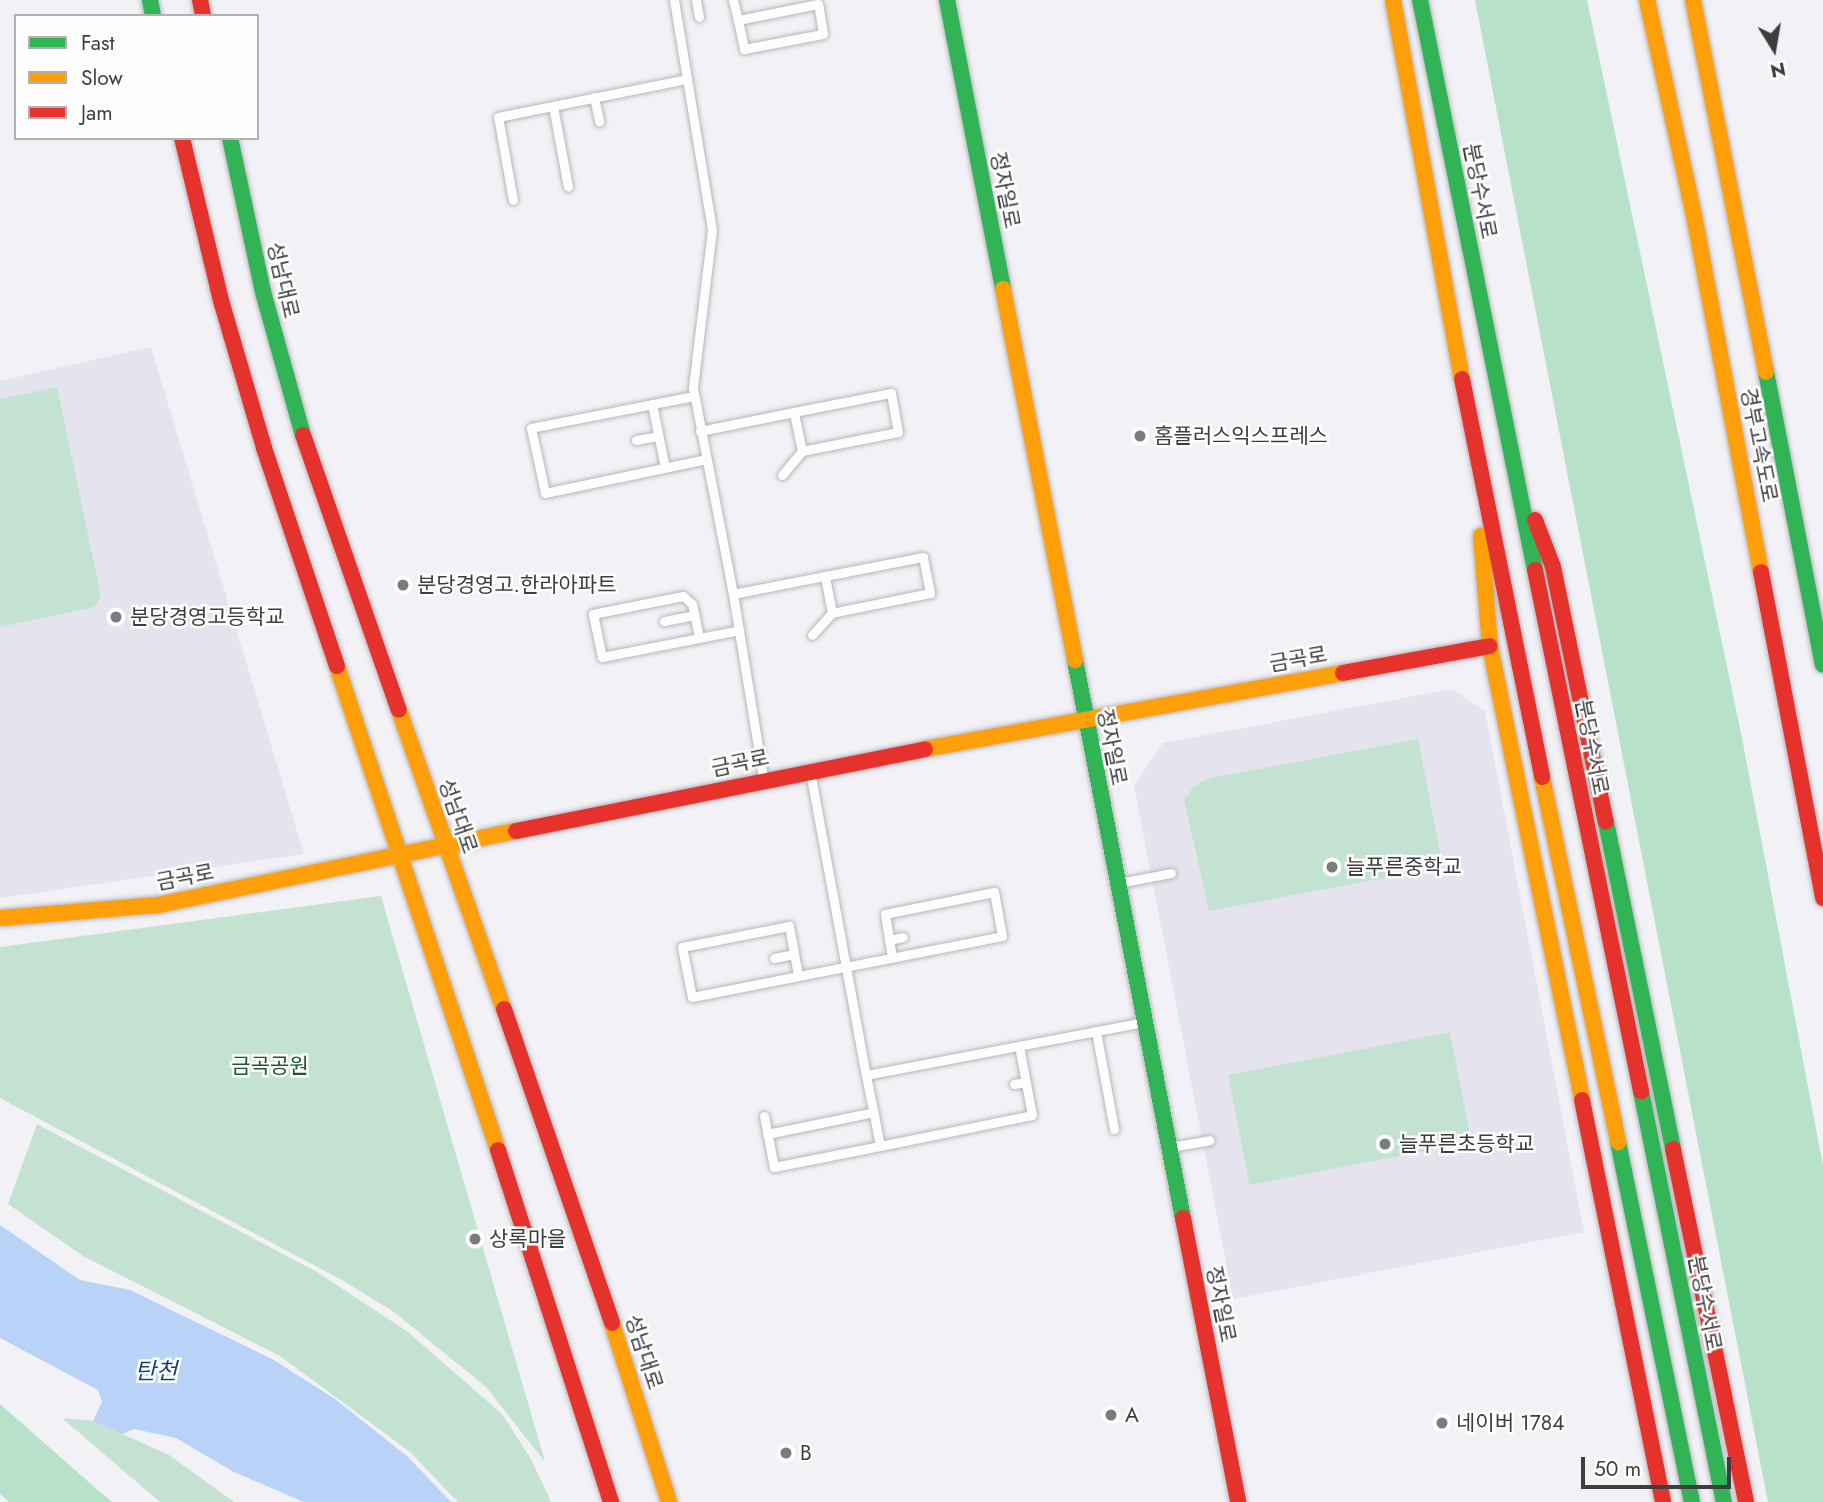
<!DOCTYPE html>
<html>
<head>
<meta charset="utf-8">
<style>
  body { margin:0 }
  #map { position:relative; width:1823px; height:1502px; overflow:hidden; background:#f1f1f6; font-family:Jost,"Noto Sans KR",sans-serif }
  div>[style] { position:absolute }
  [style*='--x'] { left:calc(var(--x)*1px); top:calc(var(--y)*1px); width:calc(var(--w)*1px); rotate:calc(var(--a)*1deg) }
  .built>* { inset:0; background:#e5e4ee }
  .green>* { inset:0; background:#c4e2d1; transform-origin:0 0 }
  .forest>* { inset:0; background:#b7e2c9 }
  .water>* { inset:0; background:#b8d3f7 }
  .roads { filter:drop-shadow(0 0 2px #b7b7bb) drop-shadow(0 0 2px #b7b7bb) }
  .lane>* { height:9px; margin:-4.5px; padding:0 4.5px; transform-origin:4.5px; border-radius:4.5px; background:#fdfdfe }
  .fast>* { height:16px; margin:-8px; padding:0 8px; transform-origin:8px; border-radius:8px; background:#30b455 }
  .slow>* { height:16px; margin:-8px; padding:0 8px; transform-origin:8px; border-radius:8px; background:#ff9f0a }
  .jam>* { height:16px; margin:-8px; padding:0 8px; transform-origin:8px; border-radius:8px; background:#e5322d }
  .dots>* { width:19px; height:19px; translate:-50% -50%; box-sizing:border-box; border:4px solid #fefefe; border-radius:50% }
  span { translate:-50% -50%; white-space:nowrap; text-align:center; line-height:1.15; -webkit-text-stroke:5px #fefefe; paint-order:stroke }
  .street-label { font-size:21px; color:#3d3c3f }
  .poi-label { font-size:21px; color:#3d3c3f }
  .left { translate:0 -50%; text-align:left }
  .park-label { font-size:21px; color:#1c5536 }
  .water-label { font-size:23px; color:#134279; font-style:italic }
  .legend { position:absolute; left:14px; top:14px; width:245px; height:126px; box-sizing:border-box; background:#fefefe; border:2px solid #b1b0b2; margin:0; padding:9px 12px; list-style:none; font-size:21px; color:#3d3c3f }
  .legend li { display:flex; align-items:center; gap:14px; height:35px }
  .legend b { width:35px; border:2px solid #b1b0b2 }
  .north { position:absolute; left:1739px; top:14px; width:70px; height:70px; -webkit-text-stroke:5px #fefefe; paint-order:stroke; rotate:169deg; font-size:19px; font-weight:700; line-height:28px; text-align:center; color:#3d3c3f }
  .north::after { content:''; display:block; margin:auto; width:24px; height:32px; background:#3d3c3f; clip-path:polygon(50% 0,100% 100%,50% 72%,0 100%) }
  .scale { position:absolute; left:1581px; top:1457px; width:150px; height:32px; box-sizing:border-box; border:4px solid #3d3c3f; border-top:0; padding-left:9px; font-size:21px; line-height:24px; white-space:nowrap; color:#3d3c3f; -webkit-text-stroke:5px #fefefe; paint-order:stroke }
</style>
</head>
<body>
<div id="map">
  <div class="built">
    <i style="clip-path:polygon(151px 347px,304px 854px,0 898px,0 381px)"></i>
    <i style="clip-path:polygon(1452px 689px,1485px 711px,1584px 1232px,1233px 1299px,1134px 786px,1163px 743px)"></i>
  </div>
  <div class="green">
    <i style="clip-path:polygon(57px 387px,101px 596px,94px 607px,0 627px,0 399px)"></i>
    <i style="clip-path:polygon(1418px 739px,1443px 867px,1209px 911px,1184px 800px,1194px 786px,1210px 778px)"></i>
    <i style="clip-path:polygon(381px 896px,545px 1462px,486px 1387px,394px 1312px,342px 1280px,0 1098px,0 947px)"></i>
    <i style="left:1450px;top:1032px;width:112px;height:226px;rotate:79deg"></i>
    <i style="clip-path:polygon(37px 1124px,317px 1272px,408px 1332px,502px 1414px,531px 1459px,551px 1502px,458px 1502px,410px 1452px,280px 1356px,83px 1256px,8px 1204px)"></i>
    <i style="clip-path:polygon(62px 1418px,93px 1421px,169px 1455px,234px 1502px,160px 1502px)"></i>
  </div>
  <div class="forest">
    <i style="clip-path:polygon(1475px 0,1587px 0,1742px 738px,1823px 1166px,1823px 1502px,1768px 1502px)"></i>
    <i style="clip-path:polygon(0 1404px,92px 1485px,112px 1502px,9px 1502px,0 1494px)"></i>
  </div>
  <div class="water">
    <i style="clip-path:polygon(0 1225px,80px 1280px,130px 1290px,272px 1359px,335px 1399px,408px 1457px,451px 1502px,304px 1502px,234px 1472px,176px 1438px,134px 1429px,122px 1434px,93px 1421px,102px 1402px,98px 1390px,0 1338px)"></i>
  </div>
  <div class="roads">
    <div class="lane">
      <i style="--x:674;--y:0;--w:233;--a:80.6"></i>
      <i style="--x:712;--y:230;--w:159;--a:96.9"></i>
      <i style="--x:693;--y:388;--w:210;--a:79"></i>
      <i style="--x:733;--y:594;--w:186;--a:80.7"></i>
      <i style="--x:696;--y:0;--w:17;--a:80"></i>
      <i style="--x:733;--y:0;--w:21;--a:76"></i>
      <i style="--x:738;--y:20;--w:30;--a:78"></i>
      <i style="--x:744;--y:49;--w:80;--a:-10.8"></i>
      <i style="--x:823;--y:34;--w:30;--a:-99"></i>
      <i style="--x:818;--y:4;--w:82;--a:168.7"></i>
      <i style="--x:594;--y:97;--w:25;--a:78"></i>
      <i style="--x:553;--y:106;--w:82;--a:79.5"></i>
      <i style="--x:513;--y:200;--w:84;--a:-100.2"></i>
      <i style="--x:498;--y:117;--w:193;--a:-11.4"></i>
      <i style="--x:694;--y:396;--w:166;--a:168.9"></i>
      <i style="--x:531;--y:428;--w:66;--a:77.8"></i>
      <i style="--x:545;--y:493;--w:165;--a:-11.9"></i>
      <i style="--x:652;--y:404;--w:65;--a:78.5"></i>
      <i style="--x:700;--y:431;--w:96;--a:-11.4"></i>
      <i style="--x:794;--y:412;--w:99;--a:-11.1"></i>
      <i style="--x:891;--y:393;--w:40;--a:80"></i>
      <i style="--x:898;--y:432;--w:98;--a:168.8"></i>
      <i style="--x:802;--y:451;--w:40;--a:-102"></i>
      <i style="--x:636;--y:440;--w:22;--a:-10"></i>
      <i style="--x:782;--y:475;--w:31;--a:-50"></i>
      <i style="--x:733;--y:594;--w:94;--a:-11.1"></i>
      <i style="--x:825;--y:576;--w:100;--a:-11"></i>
      <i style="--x:923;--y:557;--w:37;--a:79"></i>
      <i style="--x:930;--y:593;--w:100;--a:168.5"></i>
      <i style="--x:832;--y:613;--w:38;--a:-101"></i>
      <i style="--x:664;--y:621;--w:31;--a:-11"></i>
      <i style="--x:812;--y:635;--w:30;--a:-48"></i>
      <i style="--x:699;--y:637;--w:34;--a:-102"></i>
      <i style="--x:692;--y:604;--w:12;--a:-138"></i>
      <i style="--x:683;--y:596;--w:92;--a:168.7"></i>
      <i style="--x:593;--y:614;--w:44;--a:78.2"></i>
      <i style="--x:602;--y:657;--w:140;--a:-11.1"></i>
      <i style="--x:810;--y:771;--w:309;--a:79.6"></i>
      <i style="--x:866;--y:1075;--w:282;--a:-10.8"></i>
      <i style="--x:1119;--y:883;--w:53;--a:-10.9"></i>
      <i style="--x:889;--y:940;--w:14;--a:-12"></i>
      <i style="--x:774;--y:958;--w:20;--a:-11"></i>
      <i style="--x:798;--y:975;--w:50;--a:-100.4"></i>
      <i style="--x:789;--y:926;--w:109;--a:168.9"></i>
      <i style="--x:682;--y:947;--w:51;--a:78.7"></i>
      <i style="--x:692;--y:997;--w:316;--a:-11.1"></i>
      <i style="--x:1002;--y:936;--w:45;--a:-100.3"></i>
      <i style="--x:994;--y:892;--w:111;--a:168.6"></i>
      <i style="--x:885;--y:914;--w:44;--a:80.8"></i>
      <i style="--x:1096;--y:1031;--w:100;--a:79.6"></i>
      <i style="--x:866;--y:1075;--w:72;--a:78.8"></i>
      <i style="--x:880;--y:1146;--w:155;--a:-11.5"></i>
      <i style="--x:1032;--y:1115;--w:70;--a:-100.7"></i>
      <i style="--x:1014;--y:1084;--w:12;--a:-9"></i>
      <i style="--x:764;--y:1116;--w:52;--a:78.9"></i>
      <i style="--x:774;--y:1167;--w:108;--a:-11.2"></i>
      <i style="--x:767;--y:1134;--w:109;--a:-11.6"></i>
      <i style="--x:1171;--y:1147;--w:39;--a:-10"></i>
    </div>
    <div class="fast">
      <i style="--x:150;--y:0;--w:16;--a:79"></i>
      <i style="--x:947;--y:0;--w:294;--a:79"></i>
      <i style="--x:1420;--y:0;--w:581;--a:78.59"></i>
      <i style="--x:230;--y:138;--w:157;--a:77.9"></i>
      <i style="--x:263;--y:292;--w:148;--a:74.4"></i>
      <i style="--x:1766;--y:372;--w:298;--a:79"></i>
      <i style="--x:1075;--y:660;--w:568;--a:79.05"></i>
      <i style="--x:1606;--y:822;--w:334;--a:78.4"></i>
      <i style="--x:1641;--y:1091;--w:419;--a:78.6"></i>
      <i style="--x:1618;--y:1142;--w:368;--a:78.4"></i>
    </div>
    <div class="slow">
      <i style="--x:1393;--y:0;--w:385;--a:79.7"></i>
      <i style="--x:1647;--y:0;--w:220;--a:77.7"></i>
      <i style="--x:1694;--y:215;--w:363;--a:79.4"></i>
      <i style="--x:1693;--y:0;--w:379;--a:78.9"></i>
      <i style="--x:1003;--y:289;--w:378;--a:79"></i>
      <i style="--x:1481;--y:536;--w:110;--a:85.3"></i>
      <i style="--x:1490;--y:646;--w:463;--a:78.5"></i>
      <i style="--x:337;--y:666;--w:510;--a:71.6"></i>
      <i style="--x:399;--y:710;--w:317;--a:70.7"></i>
      <i style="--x:925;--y:749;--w:425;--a:-10.3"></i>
      <i style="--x:1542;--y:777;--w:373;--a:78.2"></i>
      <i style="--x:0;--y:918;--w:159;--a:-4.7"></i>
      <i style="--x:158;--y:905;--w:366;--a:-11.7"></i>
      <i style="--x:612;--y:1323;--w:188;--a:72.3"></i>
    </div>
    <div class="jam">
      <i style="--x:200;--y:0;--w:16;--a:79"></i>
      <i style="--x:182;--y:138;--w:171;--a:76.5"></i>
      <i style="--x:222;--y:304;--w:150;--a:73.7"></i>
      <i style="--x:264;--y:448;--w:230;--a:71.5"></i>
      <i style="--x:1462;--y:379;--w:406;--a:78.6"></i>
      <i style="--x:303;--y:435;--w:291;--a:70.8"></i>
      <i style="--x:1535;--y:520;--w:50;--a:69"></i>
      <i style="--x:1553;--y:567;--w:260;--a:78.3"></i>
      <i style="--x:1535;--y:570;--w:532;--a:78.5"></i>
      <i style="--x:1761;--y:572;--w:332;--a:79.2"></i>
      <i style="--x:1343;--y:673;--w:149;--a:-10.4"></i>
      <i style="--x:516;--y:831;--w:417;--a:-11.3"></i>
      <i style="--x:504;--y:1009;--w:332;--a:71"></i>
      <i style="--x:1582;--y:1100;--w:410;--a:78.6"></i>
      <i style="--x:1673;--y:1149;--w:360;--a:78.3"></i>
      <i style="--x:498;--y:1150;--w:370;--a:72.2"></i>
      <i style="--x:1183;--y:1218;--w:289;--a:79"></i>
    </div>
  </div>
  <div class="dots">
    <i style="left:1140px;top:436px;background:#7c7b7f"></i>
    <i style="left:403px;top:585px;background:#7c7b7f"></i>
    <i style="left:116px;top:617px;background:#7c7b7f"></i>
    <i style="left:1332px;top:867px;background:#7c7b7f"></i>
    <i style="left:1385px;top:1144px;background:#7c7b7f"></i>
    <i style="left:475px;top:1239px;background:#7c7b7f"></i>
    <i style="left:1111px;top:1415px;background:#7c7b7f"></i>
    <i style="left:1442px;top:1423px;background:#7c7b7f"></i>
    <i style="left:786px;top:1453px;background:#7c7b7f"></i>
  </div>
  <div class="street-label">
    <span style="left:1005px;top:190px;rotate:79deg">정자일로</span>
    <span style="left:1480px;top:191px;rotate:79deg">분당수서로</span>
    <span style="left:283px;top:280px;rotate:77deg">성남대로</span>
    <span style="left:1759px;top:445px;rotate:79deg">경부고속도로</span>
    <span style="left:1298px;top:659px;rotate:-10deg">금곡로</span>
    <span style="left:1112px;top:747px;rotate:79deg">정자일로</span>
    <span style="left:1592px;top:747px;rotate:79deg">분당수서로</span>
    <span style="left:740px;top:763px;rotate:-12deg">금곡로</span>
    <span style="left:458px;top:816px;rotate:71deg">성남대로</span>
    <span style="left:185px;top:877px;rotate:-11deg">금곡로</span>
    <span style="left:1705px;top:1303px;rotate:79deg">분당수서로</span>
    <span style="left:1221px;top:1304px;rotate:79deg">정자일로</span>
    <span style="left:644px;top:1352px;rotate:72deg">성남대로</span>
  </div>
  <div class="poi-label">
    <span class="left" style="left:1154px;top:436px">홈플러스익스프레스</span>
    <span class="left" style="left:417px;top:585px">분당경영고.한라아파트</span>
    <span class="left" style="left:130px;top:617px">분당경영고등학교</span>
    <span class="left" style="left:1346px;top:867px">늘푸른중학교</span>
    <span class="left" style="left:1399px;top:1144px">늘푸른초등학교</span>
    <span class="left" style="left:489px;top:1239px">상록마을</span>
    <span class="left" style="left:1125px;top:1415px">A</span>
    <span class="left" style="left:1456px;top:1423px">네이버 1784</span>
    <span class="left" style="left:800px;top:1453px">B</span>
  </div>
  <div class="park-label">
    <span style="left:270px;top:1066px">금곡공원</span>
  </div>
  <div class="water-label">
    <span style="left:156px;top:1371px">탄천</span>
  </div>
  <ul class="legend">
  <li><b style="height:9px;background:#30b455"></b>Fast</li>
  <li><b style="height:9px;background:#ff9f0a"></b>Slow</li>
  <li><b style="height:9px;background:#e5322d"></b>Jam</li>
  </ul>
  <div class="north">N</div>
  <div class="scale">50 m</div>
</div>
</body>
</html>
